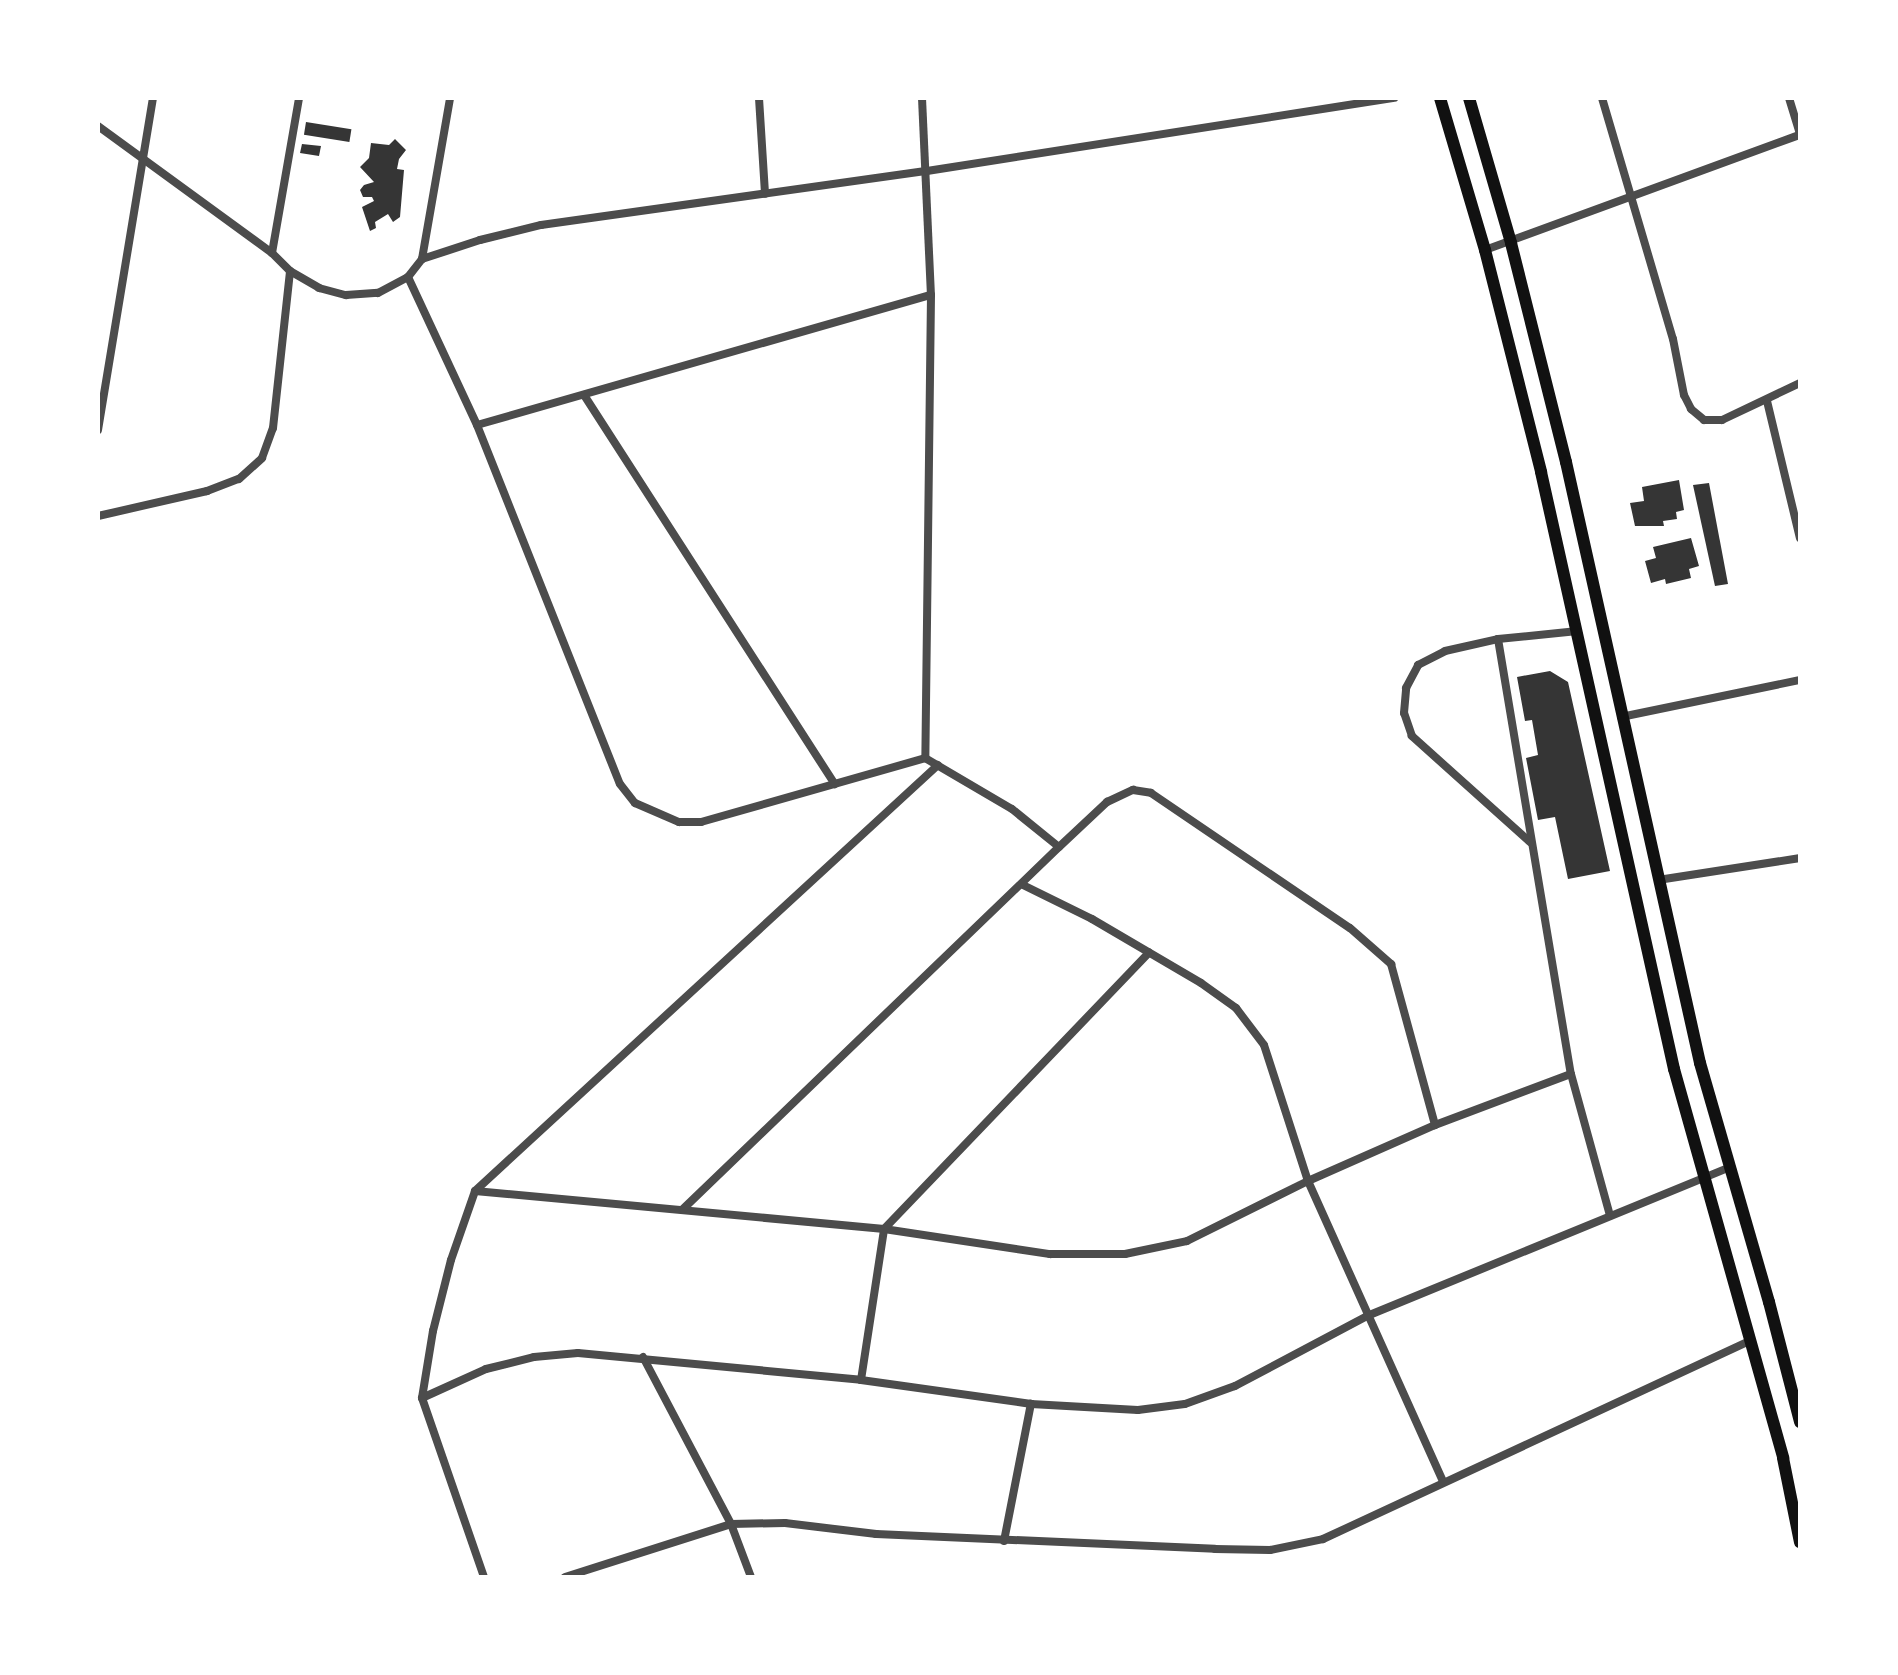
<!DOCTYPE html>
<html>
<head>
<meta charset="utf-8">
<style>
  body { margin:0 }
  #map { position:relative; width:1898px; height:1675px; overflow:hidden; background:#fff; font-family:Barlow,sans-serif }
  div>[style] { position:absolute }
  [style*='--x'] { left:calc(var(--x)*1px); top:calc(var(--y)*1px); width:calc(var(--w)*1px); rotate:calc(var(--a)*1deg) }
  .building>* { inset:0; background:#353535; transform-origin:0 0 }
  .minor>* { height:8px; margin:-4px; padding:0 4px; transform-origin:4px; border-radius:4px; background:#4c4c4c }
  .primary>* { height:12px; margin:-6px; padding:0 6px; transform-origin:6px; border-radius:6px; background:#111 }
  span { translate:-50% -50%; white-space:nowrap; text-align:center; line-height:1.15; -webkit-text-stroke:6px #fff; paint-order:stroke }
  .frame { position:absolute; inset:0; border:100px solid #fff; pointer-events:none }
</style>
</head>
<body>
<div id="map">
  <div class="building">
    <i style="left:306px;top:122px;width:46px;height:13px;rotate:9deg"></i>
    <i style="clip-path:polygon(395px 139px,406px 150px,399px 159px,397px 169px,404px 170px,400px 217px,393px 222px,388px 214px,375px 222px,376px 228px,370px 231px,362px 207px,374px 201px,372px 197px,363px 197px,360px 190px,364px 185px,374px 182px,360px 167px,369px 158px,371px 143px,389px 145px)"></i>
    <i style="clip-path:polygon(302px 144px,321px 146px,319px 156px,300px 153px)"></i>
    <i style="clip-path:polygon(1679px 480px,1684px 510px,1676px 512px,1677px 519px,1663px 521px,1664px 526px,1635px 526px,1630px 503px,1644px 501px,1642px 487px)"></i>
    <i style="clip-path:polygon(1709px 483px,1728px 584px,1715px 586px,1693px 485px)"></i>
    <i style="clip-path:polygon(1691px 538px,1699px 566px,1689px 569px,1691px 578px,1666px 584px,1665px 579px,1651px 583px,1645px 561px,1656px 558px,1653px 547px)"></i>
    <i style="clip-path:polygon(1550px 671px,1568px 682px,1610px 871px,1568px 879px,1555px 817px,1538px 820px,1526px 758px,1538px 755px,1532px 720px,1525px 721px,1517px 677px)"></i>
  </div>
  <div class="minor">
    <i style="--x:759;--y:98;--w:96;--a:86.4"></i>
    <i style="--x:922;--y:98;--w:197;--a:87.4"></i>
    <i style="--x:931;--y:295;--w:463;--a:90.7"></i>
    <i style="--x:1602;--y:98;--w:251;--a:73.6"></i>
    <i style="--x:1673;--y:339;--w:57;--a:78.9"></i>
    <i style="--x:1684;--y:395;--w:16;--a:63"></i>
    <i style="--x:1691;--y:409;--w:17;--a:40"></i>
    <i style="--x:1704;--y:420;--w:18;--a:0"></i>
    <i style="--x:1722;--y:420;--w:86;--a:-25.4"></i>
    <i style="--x:1789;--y:98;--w:37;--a:73"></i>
    <i style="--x:98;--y:126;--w:215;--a:36.1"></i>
    <i style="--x:272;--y:253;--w:25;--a:45"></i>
    <i style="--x:290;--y:271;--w:34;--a:30"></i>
    <i style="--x:319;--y:288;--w:28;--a:15"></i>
    <i style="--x:346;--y:295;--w:32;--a:-4"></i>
    <i style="--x:378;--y:293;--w:34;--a:-28"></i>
    <i style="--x:408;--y:277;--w:23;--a:-52"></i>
    <i style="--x:422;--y:259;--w:163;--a:-80.1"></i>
    <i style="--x:1485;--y:250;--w:335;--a:-20.1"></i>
    <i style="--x:272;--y:253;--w:157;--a:-80.1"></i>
    <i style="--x:422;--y:259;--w:61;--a:-18.1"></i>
    <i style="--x:480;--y:240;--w:63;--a:-13.8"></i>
    <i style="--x:541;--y:225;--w:390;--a:-8"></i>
    <i style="--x:927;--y:171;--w:473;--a:-8.9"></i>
    <i style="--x:408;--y:277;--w:163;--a:65"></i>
    <i style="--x:477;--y:425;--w:386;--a:68.3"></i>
    <i style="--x:620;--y:784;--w:24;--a:52"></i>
    <i style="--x:635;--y:803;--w:48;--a:23.4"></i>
    <i style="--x:679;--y:822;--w:22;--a:0"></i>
    <i style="--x:701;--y:822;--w:233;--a:-15.9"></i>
    <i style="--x:925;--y:758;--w:101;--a:30.4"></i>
    <i style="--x:1012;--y:809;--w:60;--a:39"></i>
    <i style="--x:584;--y:395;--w:463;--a:57.2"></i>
    <i style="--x:1767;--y:401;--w:141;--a:76.5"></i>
    <i style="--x:477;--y:425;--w:472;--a:-16"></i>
    <i style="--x:98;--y:430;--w:337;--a:-80.6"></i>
    <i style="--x:98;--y:516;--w:112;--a:-12.9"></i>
    <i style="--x:207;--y:491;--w:34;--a:-21"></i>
    <i style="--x:239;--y:479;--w:31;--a:-42"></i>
    <i style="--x:262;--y:458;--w:32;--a:-70"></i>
    <i style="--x:273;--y:428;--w:158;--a:-83.8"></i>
    <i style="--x:1498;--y:639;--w:441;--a:80.5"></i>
    <i style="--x:1571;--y:1074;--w:147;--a:74.6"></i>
    <i style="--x:1621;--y:717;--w:183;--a:-11.7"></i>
    <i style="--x:1530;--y:842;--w:159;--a:-138.1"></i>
    <i style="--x:1412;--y:736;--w:24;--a:-109"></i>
    <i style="--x:1404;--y:713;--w:25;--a:-85"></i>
    <i style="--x:1406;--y:688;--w:26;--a:-62"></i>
    <i style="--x:1418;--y:665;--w:30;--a:-27"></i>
    <i style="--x:1445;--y:651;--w:54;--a:-12.8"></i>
    <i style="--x:1498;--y:639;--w:80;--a:-5.7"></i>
    <i style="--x:1658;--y:880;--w:144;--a:-8.8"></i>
    <i style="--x:1023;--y:885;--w:77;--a:26.2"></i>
    <i style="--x:1092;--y:919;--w:126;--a:30.4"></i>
    <i style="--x:1201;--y:983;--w:43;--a:35.5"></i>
    <i style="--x:1236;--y:1008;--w:46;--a:52.9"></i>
    <i style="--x:1264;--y:1045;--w:143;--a:72.1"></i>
    <i style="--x:1308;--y:1181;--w:330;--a:65.8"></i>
    <i style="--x:475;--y:1191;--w:411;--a:5.3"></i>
    <i style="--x:884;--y:1229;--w:168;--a:8.6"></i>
    <i style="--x:1050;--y:1254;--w:75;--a:0"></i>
    <i style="--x:1125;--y:1254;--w:63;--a:-11.8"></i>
    <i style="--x:1187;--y:1241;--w:135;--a:-26.4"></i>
    <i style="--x:1308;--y:1181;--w:139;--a:-23.8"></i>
    <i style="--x:1435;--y:1125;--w:145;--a:-20.6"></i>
    <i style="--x:683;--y:1209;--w:522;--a:-43.91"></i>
    <i style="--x:1059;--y:847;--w:66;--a:-43.2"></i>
    <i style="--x:1107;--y:802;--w:29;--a:-25"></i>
    <i style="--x:1133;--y:790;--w:18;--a:9"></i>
    <i style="--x:1151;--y:793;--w:240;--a:34.2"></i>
    <i style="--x:1350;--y:928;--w:55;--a:41.3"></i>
    <i style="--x:1391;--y:964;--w:167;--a:74.7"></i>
    <i style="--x:643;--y:1357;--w:189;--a:62.2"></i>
    <i style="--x:731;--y:1524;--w:57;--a:69.3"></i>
    <i style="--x:861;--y:1380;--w:153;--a:-81.3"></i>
    <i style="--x:884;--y:1229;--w:383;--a:-46.2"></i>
    <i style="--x:422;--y:1398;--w:70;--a:-24.4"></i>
    <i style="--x:486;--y:1369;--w:49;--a:-14"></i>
    <i style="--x:534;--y:1357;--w:44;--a:-5.2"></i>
    <i style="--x:578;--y:1353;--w:284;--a:5.4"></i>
    <i style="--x:861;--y:1380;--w:172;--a:8"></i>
    <i style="--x:1031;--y:1404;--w:107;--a:3.2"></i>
    <i style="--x:1138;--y:1410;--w:47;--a:-7.3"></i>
    <i style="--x:1185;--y:1404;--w:53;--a:-19.8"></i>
    <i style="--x:1235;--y:1386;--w:149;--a:-27.9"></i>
    <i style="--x:1367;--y:1316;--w:393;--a:-22.3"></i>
    <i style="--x:1004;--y:1541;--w:140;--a:-78.9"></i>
    <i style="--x:484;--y:1577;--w:189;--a:-109.1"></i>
    <i style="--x:422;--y:1398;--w:68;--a:-80.7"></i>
    <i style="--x:433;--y:1331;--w:73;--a:-75.8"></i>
    <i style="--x:451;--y:1260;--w:73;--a:-70.8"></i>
    <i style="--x:475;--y:1191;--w:629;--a:-42.62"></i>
    <i style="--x:565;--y:1577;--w:174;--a:-17.7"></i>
    <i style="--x:731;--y:1524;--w:54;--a:-1.1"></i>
    <i style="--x:785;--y:1523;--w:92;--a:6.9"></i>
    <i style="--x:876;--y:1534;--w:339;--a:2.5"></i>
    <i style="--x:1215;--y:1549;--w:55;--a:1"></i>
    <i style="--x:1270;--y:1550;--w:54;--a:-11.7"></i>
    <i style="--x:1323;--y:1539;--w:471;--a:-24.9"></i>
  </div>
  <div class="primary">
    <i style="--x:1440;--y:98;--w:159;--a:73.5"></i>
    <i style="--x:1485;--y:250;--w:229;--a:75.8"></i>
    <i style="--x:1541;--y:472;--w:612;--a:77.44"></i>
    <i style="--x:1674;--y:1069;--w:404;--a:74.3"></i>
    <i style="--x:1783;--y:1458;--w:86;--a:78.6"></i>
    <i style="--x:1469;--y:98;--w:151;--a:73.8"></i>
    <i style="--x:1511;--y:243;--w:226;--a:75.9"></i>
    <i style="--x:1566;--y:462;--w:616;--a:77.43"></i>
    <i style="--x:1700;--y:1063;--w:249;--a:73.9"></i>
    <i style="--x:1769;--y:1302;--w:124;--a:75.5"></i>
  </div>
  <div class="frame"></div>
</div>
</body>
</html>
